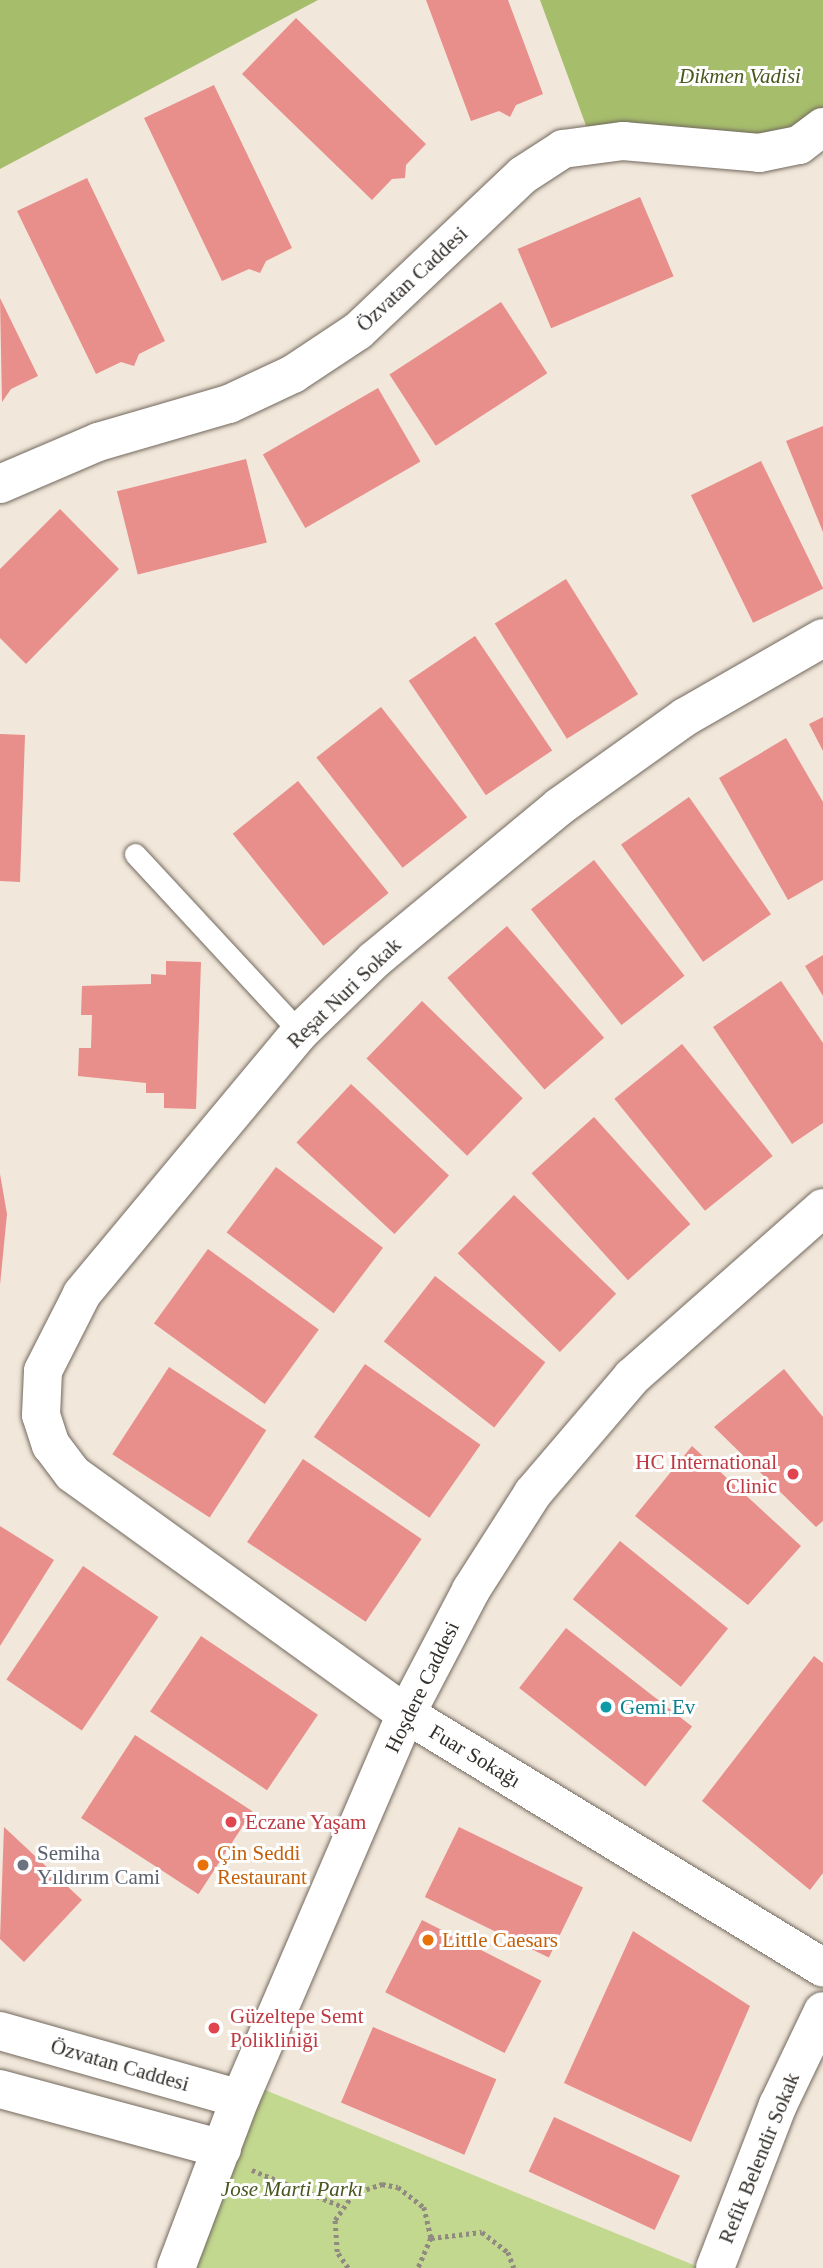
<!DOCTYPE html>
<html>
<head>
<meta charset="utf-8">
<style>
  body { margin:0 }
  #map { position:relative; width:823px; height:2268px; overflow:hidden; background:#f1e7da; font-family:"Times New Roman",serif }
  div>[style] { position:absolute }
  [style*='--x'] { left:calc(var(--x)*1px); top:calc(var(--y)*1px); width:calc(var(--w)*1px); rotate:calc(var(--a)*1deg) }
  .green>* { inset:0; background:#c2d88f }
  .forest>* { inset:0; background:#a6bd6c }
  .building>* { inset:0; background:#e88e8b; transform-origin:0 0 }
  .path>* { height:4.5px; margin-top:-2.25px; transform-origin:0; background:repeating-linear-gradient(90deg,#918a81 0 3.5px,transparent 0 7px) }
  .roads { filter:drop-shadow(0 0 2px #73695e) drop-shadow(0 0 2px #73695e) }
  .service>* { height:21px; margin:-10.5px; padding:0 10.5px; transform-origin:10.5px; border-radius:10.5px; background:#fff }
  .minor>* { height:38px; margin:-19px; padding:0 19px; transform-origin:19px; border-radius:19px; background:#fff }
  .tertiary>* { height:38px; margin:-19px; padding:0 19px; transform-origin:19px; border-radius:19px; background:#fff }
  .secondary>* { height:38px; margin:-19px; padding:0 19px; transform-origin:19px; border-radius:19px; background:#fff }
  .dots>* { width:19px; height:19px; translate:-50% -50%; box-sizing:border-box; border:4px solid #fff; border-radius:50% }
  span { translate:-50% -50%; white-space:nowrap; text-align:center; line-height:1.15; -webkit-text-stroke:6px #fff; paint-order:stroke }
  .park-label { font-size:21px; color:#48571d; font-style:italic }
  .street-label { font-size:21px; color:#332f2a }
  .health-label { font-size:21px; color:#be3a42 }
  .right { translate:-100% -50%; text-align:right }
  .left { translate:0 -50%; text-align:left }
  .culture-label { font-size:21px; color:#0d838f }
  .worship-label { font-size:21px; color:#5b616d }
  .food-label { font-size:21px; color:#c56008 }
</style>
</head>
<body>
<div id="map">
  <div class="green">
    <i style="clip-path:polygon(248px 2083px,701px 2268px,176px 2268px)"></i>
  </div>
  <div class="forest">
    <i style="clip-path:polygon(0 0,318px 0,0 169px)"></i>
    <i style="clip-path:polygon(540px 0,823px 0,823px 127px,799px 145px,592px 142px)"></i>
  </div>
  <div class="building">
    <i style="clip-path:polygon(426px 0,508px 0,543px 94px,516px 105px,510px 117px,499px 111px,471px 121px)"></i>
    <i style="clip-path:polygon(296px 18px,426px 144px,406px 165px,405px 178px,392px 179px,372px 200px,242px 74px)"></i>
    <i style="clip-path:polygon(214px 85px,292px 248px,266px 261px,260px 273px,249px 269px,222px 281px,144px 118px)"></i>
    <i style="clip-path:polygon(87px 178px,165px 341px,139px 354px,134px 366px,121px 362px,96px 374px,17px 211px)"></i>
    <i style="left:640px;top:197px;width:86px;height:133px;rotate:67deg"></i>
    <i style="clip-path:polygon(0 298px,38px 376px,11px 389px,2px 402px)"></i>
    <i style="left:501px;top:302px;width:85px;height:133px;rotate:57deg"></i>
    <i style="left:378px;top:388px;width:85px;height:133px;rotate:60deg"></i>
    <i style="clip-path:polygon(823px 426px,823px 532px,786px 441px)"></i>
    <i style="left:246px;top:459px;width:86px;height:133px;rotate:76deg"></i>
    <i style="left:761px;top:461px;width:142px;height:78px;rotate:64deg"></i>
    <i style="clip-path:polygon(60px 509px,119px 569px,26px 664px,0 638px,0 569px)"></i>
    <i style="left:566px;top:579px;width:136px;height:84px;rotate:58deg"></i>
    <i style="left:475px;top:636px;width:138px;height:80px;rotate:56deg"></i>
    <i style="left:381px;top:707px;width:140px;height:82px;rotate:52deg"></i>
    <i style="clip-path:polygon(823px 717px,823px 751px,809px 724px)"></i>
    <i style="clip-path:polygon(0 734px,25px 735px,20px 882px,0 881px)"></i>
    <i style="clip-path:polygon(786px 738px,823px 802px,823px 880px,788px 900px,719px 778px)"></i>
    <i style="left:298px;top:781px;width:144px;height:84px;rotate:51deg"></i>
    <i style="left:689px;top:797px;width:143px;height:83px;rotate:55deg"></i>
    <i style="left:594px;top:860px;width:147px;height:80px;rotate:52deg"></i>
    <i style="left:507px;top:926px;width:148px;height:79px;rotate:49deg"></i>
    <i style="clip-path:polygon(823px 955px,823px 996px,805px 966px)"></i>
    <i style="clip-path:polygon(166px 961px,201px 962px,196px 1109px,164px 1108px,164px 1093px,146px 1093px,146px 1083px,78px 1076px,79px 1048px,91px 1048px,92px 1015px,81px 1015px,82px 986px,151px 984px,151px 974px,166px 975px)"></i>
    <i style="clip-path:polygon(781px 981px,823px 1043px,823px 1123px,792px 1144px,713px 1027px)"></i>
    <i style="left:422px;top:1001px;width:140px;height:80px;rotate:44deg"></i>
    <i style="left:682px;top:1044px;width:144px;height:87px;rotate:51deg"></i>
    <i style="left:351px;top:1084px;width:134px;height:80px;rotate:43deg"></i>
    <i style="left:594px;top:1117px;width:144px;height:84px;rotate:48deg"></i>
    <i style="left:276px;top:1167px;width:134px;height:82px;rotate:37deg"></i>
    <i style="clip-path:polygon(0 1174px,7px 1214px,0 1285px)"></i>
    <i style="left:514px;top:1195px;width:142px;height:81px;rotate:44deg"></i>
    <i style="left:208px;top:1249px;width:137px;height:92px;rotate:36deg"></i>
    <i style="left:435px;top:1276px;width:140px;height:83px;rotate:38deg"></i>
    <i style="left:365px;top:1364px;width:141px;height:89px;rotate:35deg"></i>
    <i style="left:169px;top:1367px;width:116px;height:104px;rotate:33deg"></i>
    <i style="clip-path:polygon(784px 1369px,823px 1417px,823px 1521px,816px 1527px,714px 1427px)"></i>
    <i style="clip-path:polygon(692px 1446px,801px 1546px,748px 1605px,635px 1516px)"></i>
    <i style="left:303px;top:1459px;width:143px;height:100px;rotate:34deg"></i>
    <i style="clip-path:polygon(0 1526px,54px 1560px,0 1646px)"></i>
    <i style="left:620px;top:1541px;width:139px;height:75px;rotate:39deg"></i>
    <i style="left:83px;top:1566px;width:91px;height:137px;rotate:34deg"></i>
    <i style="left:566px;top:1628px;width:160px;height:76px;rotate:38deg"></i>
    <i style="left:201px;top:1636px;width:141px;height:91px;rotate:34deg"></i>
    <i style="clip-path:polygon(814px 1656px,823px 1663px,823px 1873px,810px 1890px,702px 1801px)"></i>
    <i style="left:135px;top:1735px;width:140px;height:99px;rotate:33deg"></i>
    <i style="clip-path:polygon(4px 1827px,82px 1900px,24px 1962px,0 1939px)"></i>
    <i style="left:459px;top:1827px;width:138px;height:78px;rotate:26deg"></i>
    <i style="left:422px;top:1920px;width:134px;height:81px;rotate:27deg"></i>
    <i style="clip-path:polygon(633px 1931px,750px 2006px,691px 2142px,564px 2083px)"></i>
    <i style="left:373px;top:2027px;width:134px;height:82px;rotate:23deg"></i>
    <i style="left:554px;top:2117px;width:139px;height:60px;rotate:25deg"></i>
  </div>
  <div class="path">
    <i style="--x:252;--y:2170;--w:96;--a:22"></i>
    <i style="--x:431;--y:2238;--w:51;--a:-6.7"></i>
    <i style="--x:482;--y:2232;--w:33;--a:38"></i>
    <i style="--x:508;--y:2252;--w:17;--a:69"></i>
    <i style="--x:348;--y:2268;--w:19;--a:-125"></i>
    <i style="--x:337;--y:2252;--w:32;--a:-94"></i>
    <i style="--x:335;--y:2220;--w:32;--a:-55"></i>
    <i style="--x:353;--y:2194;--w:31;--a:-19"></i>
    <i style="--x:382;--y:2184;--w:16;--a:11"></i>
    <i style="--x:398;--y:2187;--w:33;--a:38"></i>
    <i style="--x:424;--y:2207;--w:32;--a:77"></i>
    <i style="--x:431;--y:2238;--w:33;--a:113"></i>
  </div>
  <div class="roads">
    <div class="service">
      <i style="--x:135;--y:854;--w:243;--a:47.2"></i>
    </div>
    <div class="minor">
      <i style="--x:0;--y:484;--w:107;--a:-23.2"></i>
      <i style="--x:98;--y:442;--w:136;--a:-16.2"></i>
      <i style="--x:229;--y:404;--w:71;--a:-25.1"></i>
      <i style="--x:293;--y:374;--w:78;--a:-33.5"></i>
      <i style="--x:358;--y:331;--w:227;--a:-43.4"></i>
      <i style="--x:523;--y:175;--w:48;--a:-33"></i>
      <i style="--x:563;--y:149;--w:61;--a:-7.6"></i>
      <i style="--x:623;--y:141;--w:137;--a:5"></i>
      <i style="--x:759;--y:153;--w:41;--a:-11.3"></i>
      <i style="--x:799;--y:145;--w:30;--a:-37"></i>
      <i style="--x:823;--y:638;--w:159;--a:150.2"></i>
      <i style="--x:685;--y:717;--w:155;--a:144.5"></i>
      <i style="--x:559;--y:807;--w:240;--a:140.4"></i>
      <i style="--x:374;--y:960;--w:103;--a:135.8"></i>
      <i style="--x:300;--y:1032;--w:341;--a:129.8"></i>
      <i style="--x:82;--y:1294;--w:86;--a:116.9"></i>
      <i style="--x:43;--y:1371;--w:44;--a:92.6"></i>
      <i style="--x:41;--y:1415;--w:32;--a:72"></i>
      <i style="--x:51;--y:1445;--w:36;--a:53"></i>
      <i style="--x:73;--y:1474;--w:410;--a:35.8"></i>
      <i style="--x:406;--y:1714;--w:488;--a:31.3"></i>
      <i style="--x:715;--y:2268;--w:175;--a:-68.9"></i>
      <i style="--x:778;--y:2105;--w:104;--a:-64.4"></i>
    </div>
    <div class="tertiary">
      <i style="--x:0;--y:2031;--w:249;--a:15.8"></i>
      <i style="--x:0;--y:2089;--w:230;--a:15.1"></i>
    </div>
    <div class="secondary">
      <i style="--x:176;--y:2268;--w:181;--a:-69.3"></i>
      <i style="--x:240;--y:2099;--w:419;--a:-66.7"></i>
      <i style="--x:406;--y:1714;--w:140;--a:-62.3"></i>
      <i style="--x:471;--y:1590;--w:115;--a:-57.4"></i>
      <i style="--x:533;--y:1493;--w:153;--a:-49.5"></i>
      <i style="--x:632;--y:1377;--w:255;--a:-41.5"></i>
    </div>
  </div>
  <div class="dots">
    <i style="left:793px;top:1474px;background:#e0444e"></i>
    <i style="left:606px;top:1707px;background:#0f9aa8"></i>
    <i style="left:231px;top:1822px;background:#e0444e"></i>
    <i style="left:23px;top:1865px;background:#6b7280"></i>
    <i style="left:203px;top:1865px;background:#e8710a"></i>
    <i style="left:428px;top:1940px;background:#e8710a"></i>
    <i style="left:214px;top:2028px;background:#e0444e"></i>
  </div>
  <div class="park-label">
    <span style="left:740px;top:76px">Dikmen Vadisi</span>
    <span style="left:292px;top:2189px">Jose Marti Parkı</span>
  </div>
  <div class="street-label">
    <span style="left:412px;top:279px;rotate:-43deg">Özvatan Caddesi</span>
    <span style="left:344px;top:993px;rotate:-44deg">Reşat Nuri Sokak</span>
    <span style="left:422px;top:1687px;rotate:-64deg">Hoşdere Caddesi</span>
    <span style="left:475px;top:1756px;rotate:31deg">Fuar Sokağı</span>
    <span style="left:120px;top:2065px;rotate:16deg">Özvatan Caddesi</span>
    <span style="left:759px;top:2158px;rotate:-68deg">Refik Belendir Sokak</span>
  </div>
  <div class="health-label">
    <span class="right" style="left:777px;top:1474px">HC International<br>Clinic</span>
    <span class="left" style="left:245px;top:1822px">Eczane Yaşam</span>
    <span class="left" style="left:230px;top:2028px">Güzeltepe Semt<br>Polikliniği</span>
  </div>
  <div class="culture-label">
    <span class="left" style="left:620px;top:1707px">Gemi Ev</span>
  </div>
  <div class="worship-label">
    <span class="left" style="left:37px;top:1865px">Semiha<br>Yıldırım Cami</span>
  </div>
  <div class="food-label">
    <span class="left" style="left:217px;top:1865px">Çin Seddi<br>Restaurant</span>
    <span class="left" style="left:442px;top:1940px">Little Caesars</span>
  </div>
</div>
</body>
</html>
